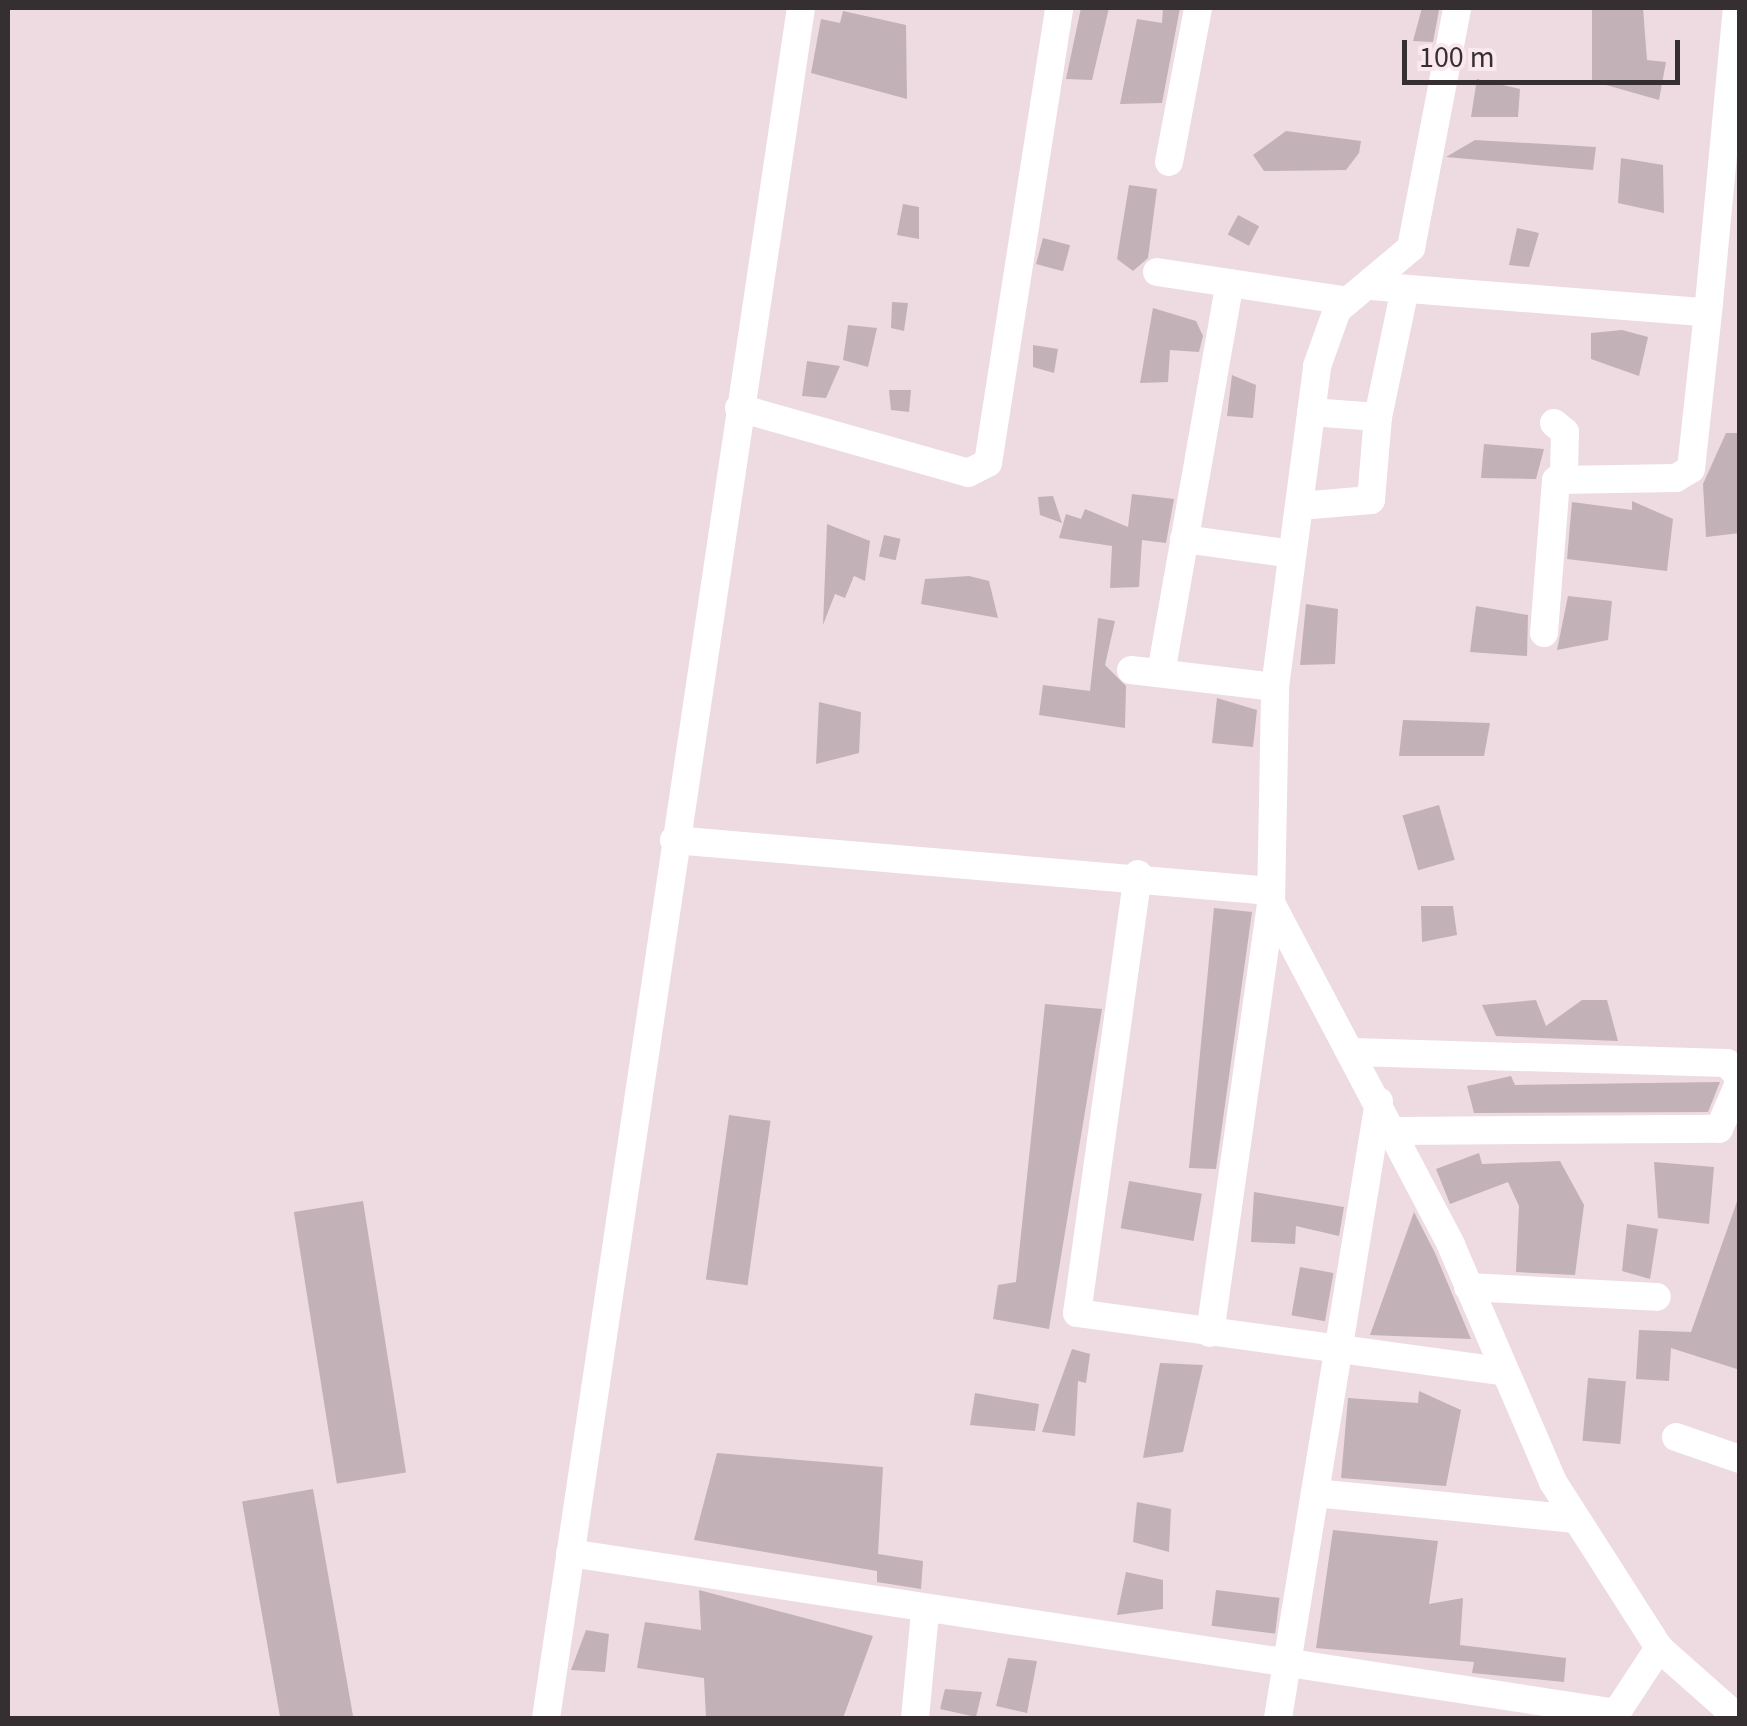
<!DOCTYPE html>
<html>
<head>
<meta charset="utf-8">
<style>
  body { margin:0 }
  #map { position:relative; width:1747px; height:1726px; overflow:hidden; background:#eddbe1; font-family:"Source Sans 3",sans-serif }
  div>[style] { position:absolute }
  [style*='--x'] { left:calc(var(--x)*1px); top:calc(var(--y)*1px); width:calc(var(--w)*1px); rotate:calc(var(--a)*1deg) }
  .building>* { inset:0; background:#c2b1b6; transform-origin:0 0 }
  .minor>* { height:28px; margin:-14px; padding:0 14px; transform-origin:14px; border-radius:14px; background:#fff }
  span { translate:-50% -50%; white-space:nowrap; text-align:center; line-height:1.15; -webkit-text-stroke:9px #fbe8ee; paint-order:stroke }
  .frame { position:absolute; inset:0; border:10px solid #362f31; pointer-events:none }
  .scale { position:absolute; left:1402px; top:40px; width:278px; height:45px; box-sizing:border-box; border:5px solid #362f31; border-top:0; padding-left:12px; font-size:30px; line-height:35px; white-space:nowrap; color:#362f31; -webkit-text-stroke:8px #fbe8ee; paint-order:stroke }
</style>
</head>
<body>
<div id="map">
  <div class="building">
    <i style="clip-path:polygon(1081px 8px,1109px 8px,1092px 80px,1066px 79px)"></i>
    <i style="clip-path:polygon(1163px 8px,1180px 8px,1162px 103px,1120px 104px,1137px 19px,1162px 23px)"></i>
    <i style="clip-path:polygon(1422px 8px,1439px 10px,1433px 42px,1413px 41px)"></i>
    <i style="clip-path:polygon(1592px 8px,1643px 8px,1647px 60px,1666px 62px,1659px 100px,1592px 81px)"></i>
    <i style="clip-path:polygon(843px 11px,906px 25px,907px 99px,811px 73px,821px 19px,840px 23px)"></i>
    <i style="clip-path:polygon(1477px 79px,1520px 89px,1518px 117px,1471px 117px)"></i>
    <i style="clip-path:polygon(1286px 131px,1361px 141px,1359px 153px,1346px 170px,1264px 171px,1253px 155px)"></i>
    <i style="clip-path:polygon(1475px 140px,1596px 147px,1593px 170px,1446px 157px)"></i>
    <i style="clip-path:polygon(1621px 158px,1663px 165px,1664px 213px,1618px 203px)"></i>
    <i style="clip-path:polygon(1129px 185px,1157px 189px,1148px 258px,1133px 271px,1117px 259px)"></i>
    <i style="clip-path:polygon(903px 204px,919px 207px,919px 239px,897px 235px)"></i>
    <i style="left:1238px;top:215px;width:24px;height:22px;rotate:28deg"></i>
    <i style="clip-path:polygon(1517px 228px,1539px 233px,1529px 267px,1509px 265px)"></i>
    <i style="left:1043px;top:238px;width:28px;height:27px;rotate:15deg"></i>
    <i style="clip-path:polygon(892px 302px,908px 303px,904px 331px,891px 328px)"></i>
    <i style="clip-path:polygon(1153px 308px,1196px 321px,1203px 336px,1199px 352px,1170px 350px,1168px 382px,1140px 383px)"></i>
    <i style="clip-path:polygon(848px 325px,877px 328px,868px 367px,843px 360px)"></i>
    <i style="clip-path:polygon(1622px 330px,1648px 337px,1639px 376px,1591px 359px,1591px 333px)"></i>
    <i style="clip-path:polygon(1033px 345px,1058px 349px,1054px 373px,1033px 367px)"></i>
    <i style="clip-path:polygon(807px 361px,840px 366px,826px 398px,802px 396px)"></i>
    <i style="clip-path:polygon(1232px 375px,1256px 385px,1253px 418px,1227px 416px)"></i>
    <i style="clip-path:polygon(889px 390px,911px 390px,909px 412px,891px 410px)"></i>
    <i style="clip-path:polygon(1726px 433px,1740px 433px,1740px 533px,1706px 537px,1703px 484px)"></i>
    <i style="clip-path:polygon(1484px 444px,1544px 449px,1536px 479px,1481px 478px)"></i>
    <i style="clip-path:polygon(1132px 494px,1174px 499px,1166px 543px,1142px 540px,1139px 587px,1110px 588px,1112px 546px,1059px 538px,1066px 514px,1081px 519px,1085px 509px,1128px 527px)"></i>
    <i style="clip-path:polygon(1053px 496px,1062px 523px,1040px 515px,1038px 497px)"></i>
    <i style="clip-path:polygon(1632px 501px,1673px 519px,1667px 571px,1567px 559px,1572px 502px,1632px 510px)"></i>
    <i style="clip-path:polygon(827px 524px,870px 541px,865px 581px,854px 576px,845px 598px,835px 594px,823px 625px)"></i>
    <i style="left:884px;top:535px;width:17px;height:22px;rotate:13deg"></i>
    <i style="clip-path:polygon(969px 576px,989px 581px,998px 618px,921px 604px,925px 579px)"></i>
    <i style="clip-path:polygon(1568px 596px,1612px 601px,1608px 640px,1557px 650px)"></i>
    <i style="clip-path:polygon(1306px 604px,1338px 609px,1335px 664px,1300px 665px)"></i>
    <i style="clip-path:polygon(1476px 606px,1528px 615px,1527px 656px,1470px 652px)"></i>
    <i style="clip-path:polygon(1098px 618px,1115px 621px,1105px 665px,1126px 686px,1125px 728px,1039px 715px,1043px 685px,1090px 691px)"></i>
    <i style="clip-path:polygon(1217px 698px,1257px 710px,1253px 747px,1212px 743px)"></i>
    <i style="clip-path:polygon(819px 702px,861px 712px,859px 753px,816px 764px)"></i>
    <i style="clip-path:polygon(1403px 720px,1490px 723px,1484px 756px,1399px 756px)"></i>
    <i style="left:1439px;top:805px;width:57px;height:38px;rotate:74deg"></i>
    <i style="clip-path:polygon(1421px 906px,1453px 906px,1457px 935px,1422px 942px)"></i>
    <i style="clip-path:polygon(1214px 908px,1252px 912px,1216px 1169px,1189px 1168px)"></i>
    <i style="clip-path:polygon(1536px 1000px,1546px 1026px,1582px 1000px,1607px 1000px,1618px 1041px,1496px 1036px,1482px 1005px)"></i>
    <i style="clip-path:polygon(1045px 1004px,1102px 1009px,1049px 1329px,993px 1319px,998px 1285px,1016px 1282px)"></i>
    <i style="clip-path:polygon(1511px 1076px,1515px 1085px,1720px 1082px,1708px 1112px,1474px 1113px,1467px 1086px)"></i>
    <i style="left:729px;top:1115px;width:42px;height:166px;rotate:8deg"></i>
    <i style="clip-path:polygon(1479px 1153px,1482px 1164px,1560px 1161px,1584px 1205px,1575px 1275px,1516px 1272px,1519px 1206px,1508px 1182px,1450px 1204px,1436px 1169px)"></i>
    <i style="clip-path:polygon(1654px 1162px,1714px 1167px,1709px 1224px,1658px 1218px)"></i>
    <i style="left:1129px;top:1181px;width:74px;height:48px;rotate:10deg"></i>
    <i style="clip-path:polygon(1254px 1192px,1344px 1207px,1339px 1236px,1296px 1226px,1295px 1244px,1251px 1242px)"></i>
    <i style="clip-path:polygon(1740px 1193px,1740px 1370px,1671px 1348px,1669px 1381px,1636px 1379px,1639px 1330px,1691px 1332px)"></i>
    <i style="left:363px;top:1201px;width:275px;height:70px;rotate:81deg"></i>
    <i style="clip-path:polygon(1414px 1212px,1435px 1253px,1471px 1339px,1370px 1335px)"></i>
    <i style="clip-path:polygon(1627px 1224px,1658px 1229px,1650px 1279px,1622px 1271px)"></i>
    <i style="left:1300px;top:1267px;width:34px;height:49px;rotate:10deg"></i>
    <i style="clip-path:polygon(1072px 1349px,1090px 1354px,1086px 1383px,1078px 1381px,1075px 1436px,1042px 1432px)"></i>
    <i style="clip-path:polygon(1160px 1363px,1203px 1365px,1183px 1452px,1143px 1458px)"></i>
    <i style="left:1588px;top:1378px;width:38px;height:63px;rotate:5deg"></i>
    <i style="clip-path:polygon(1419px 1391px,1461px 1410px,1446px 1486px,1341px 1478px,1348px 1398px,1418px 1403px)"></i>
    <i style="clip-path:polygon(975px 1393px,1039px 1404px,1035px 1431px,970px 1425px)"></i>
    <i style="clip-path:polygon(717px 1453px,883px 1467px,878px 1554px,923px 1561px,921px 1589px,877px 1582px,877px 1571px,694px 1540px)"></i>
    <i style="left:313px;top:1489px;width:232px;height:72px;rotate:80deg"></i>
    <i style="clip-path:polygon(1137px 1502px,1171px 1509px,1169px 1552px,1133px 1542px)"></i>
    <i style="clip-path:polygon(1333px 1530px,1438px 1541px,1429px 1604px,1463px 1598px,1460px 1645px,1566px 1658px,1564px 1682px,1472px 1673px,1474px 1662px,1316px 1648px)"></i>
    <i style="clip-path:polygon(1126px 1572px,1163px 1580px,1163px 1609px,1117px 1615px)"></i>
    <i style="clip-path:polygon(699px 1590px,873px 1636px,843px 1718px,706px 1718px,704px 1678px,637px 1668px,645px 1622px,701px 1630px)"></i>
    <i style="left:1216px;top:1590px;width:64px;height:36px;rotate:7deg"></i>
    <i style="clip-path:polygon(586px 1630px,609px 1634px,605px 1672px,571px 1670px)"></i>
    <i style="clip-path:polygon(1008px 1658px,1037px 1661px,1027px 1713px,996px 1706px)"></i>
    <i style="clip-path:polygon(945px 1689px,982px 1692px,976px 1717px,940px 1709px)"></i>
  </div>
  <div class="minor">
    <i style="--x:1169;--y:162;--w:157;--a:-79.3"></i>
    <i style="--x:1157;--y:272;--w:193;--a:8.6"></i>
    <i style="--x:1371;--y:286;--w:331;--a:4.5"></i>
    <i style="--x:1701;--y:312;--w:12;--a:-48"></i>
    <i style="--x:1709;--y:303;--w:296;--a:-84.6"></i>
    <i style="--x:739;--y:408;--w:238;--a:15.8"></i>
    <i style="--x:968;--y:473;--w:22;--a:-27"></i>
    <i style="--x:988;--y:463;--w:461;--a:-81.1"></i>
    <i style="--x:1311;--y:412;--w:67;--a:4.3"></i>
    <i style="--x:1378;--y:417;--w:131;--a:-78.1"></i>
    <i style="--x:1554;--y:423;--w:14;--a:39"></i>
    <i style="--x:1565;--y:432;--w:42;--a:91.4"></i>
    <i style="--x:1300;--y:506;--w:71;--a:-4.8"></i>
    <i style="--x:1371;--y:500;--w:83;--a:-85.2"></i>
    <i style="--x:1184;--y:539;--w:109;--a:7.9"></i>
    <i style="--x:1544;--y:633;--w:153;--a:-85.5"></i>
    <i style="--x:1556;--y:480;--w:120;--a:-1"></i>
    <i style="--x:1676;--y:478;--w:17;--a:-31"></i>
    <i style="--x:1691;--y:469;--w:167;--a:-83.8"></i>
    <i style="--x:1131;--y:670;--w:145;--a:6.7"></i>
    <i style="--x:1161;--y:673;--w:396;--a:-80"></i>
    <i style="--x:674;--y:840;--w:599;--a:4.88"></i>
    <i style="--x:1138;--y:874;--w:443;--a:97.9"></i>
    <i style="--x:1077;--y:1313;--w:428;--a:7.8"></i>
    <i style="--x:1271;--y:903;--w:386;--a:62.2"></i>
    <i style="--x:1451;--y:1245;--w:258;--a:66.7"></i>
    <i style="--x:1553;--y:1482;--w:197;--a:57.4"></i>
    <i style="--x:1659;--y:1648;--w:106;--a:41.5"></i>
    <i style="--x:1353;--y:1052;--w:374;--a:1.7"></i>
    <i style="--x:1727;--y:1063;--w:20;--a:49"></i>
    <i style="--x:1394;--y:1131;--w:325;--a:-0.4"></i>
    <i style="--x:1719;--y:1129;--w:52;--a:-66.4"></i>
    <i style="--x:1468;--y:1287;--w:189;--a:3"></i>
    <i style="--x:1210;--y:1333;--w:434;--a:-81.9"></i>
    <i style="--x:1271;--y:903;--w:216;--a:-88.9"></i>
    <i style="--x:1275;--y:687;--w:324;--a:-82.5"></i>
    <i style="--x:1317;--y:366;--w:59;--a:-70.3"></i>
    <i style="--x:1337;--y:310;--w:97;--a:-40"></i>
    <i style="--x:1411;--y:248;--w:244;--a:-79.1"></i>
    <i style="--x:1676;--y:1437;--w:68;--a:19"></i>
    <i style="--x:1315;--y:1493;--w:262;--a:5.7"></i>
    <i style="--x:570;--y:1553;--w:1059;--a:8.69"></i>
    <i style="--x:546;--y:1718;--w:1729;--a:-81.52"></i>
    <i style="--x:915;--y:1718;--w:105;--a:-84.6"></i>
    <i style="--x:1278;--y:1718;--w:625;--a:-80.7"></i>
    <i style="--x:1613;--y:1718;--w:84;--a:-56.7"></i>
  </div>
  <div class="frame"></div>
  <div class="scale">100 m</div>
</div>
</body>
</html>
